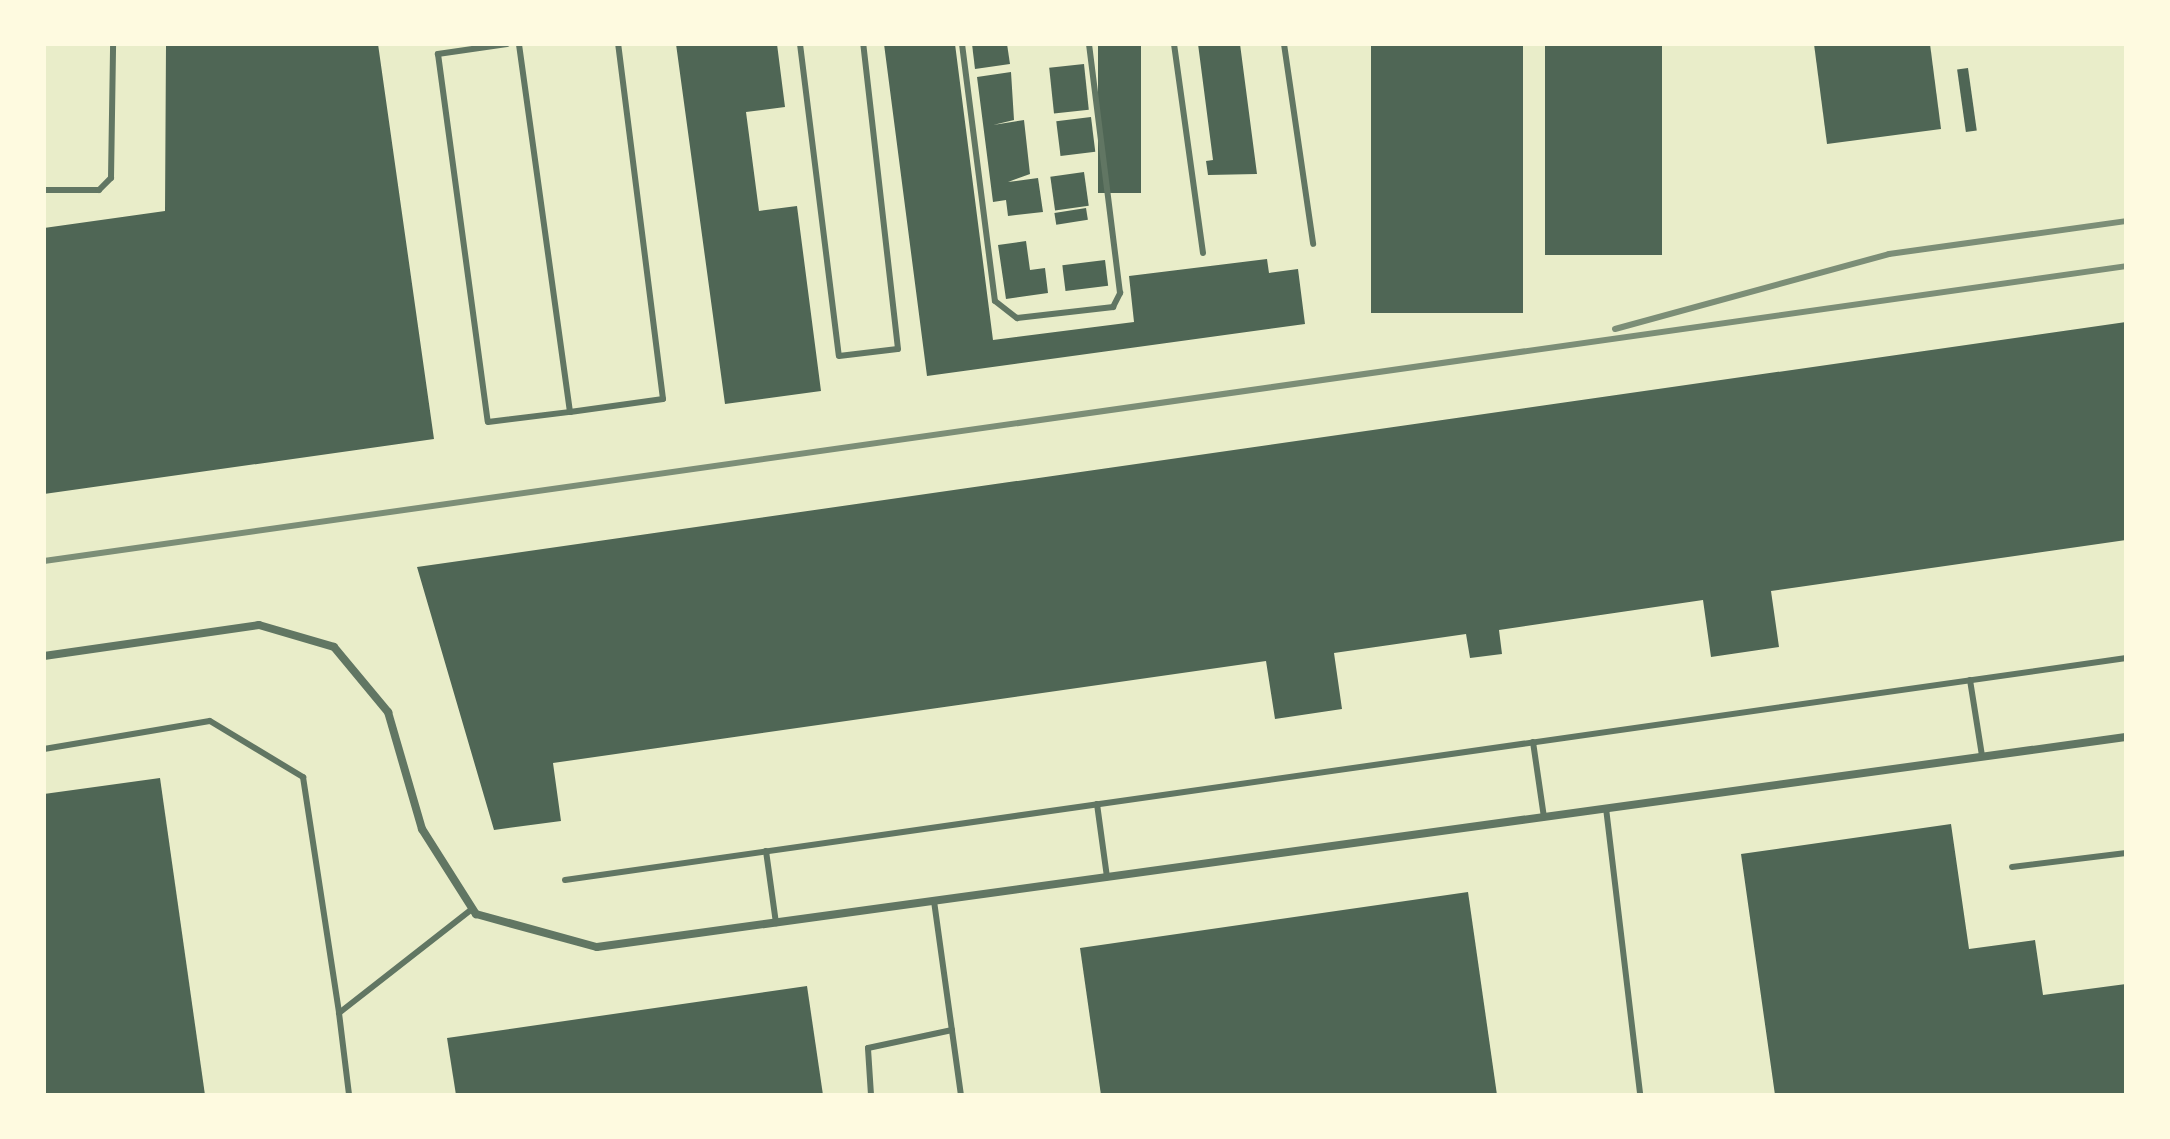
<!DOCTYPE html>
<html>
<head>
<meta charset="utf-8">
<style>
  body { margin:0 }
  #map { position:relative; width:2170px; height:1139px; overflow:hidden; background:#e9edc9; font-family:Montserrat,sans-serif }
  div>[style] { position:absolute }
  [style*='--x'] { left:calc(var(--x)*1px); top:calc(var(--y)*1px); width:calc(var(--w)*1px); rotate:calc(var(--a)*1deg) }
  .building>* { inset:0; background:#4f6655; transform-origin:0 0 }
  .service>* { height:6px; margin:-3px; padding:0 3px; transform-origin:3px; border-radius:3px; background:#617663 }
  .minor>* { height:8px; margin:-4px; padding:0 4px; transform-origin:4px; border-radius:4px; background:#617663 }
  .rail>* { height:6px; margin:-3px; padding:0 3px; transform-origin:3px; border-radius:3px; background:#7c8e77 }
  span { translate:-50% -50%; white-space:nowrap; text-align:center; line-height:1.15; -webkit-text-stroke:8px #fefae0; paint-order:stroke }
  .frame { position:absolute; inset:0; border:46px solid #fefae0; pointer-events:none }
</style>
</head>
<body>
<div id="map">
  <div class="building">
    <i style="clip-path:polygon(166px 44px,378px 44px,434px 439px,44px 494px,44px 228px,165px 211px)"></i>
    <i style="clip-path:polygon(676px 44px,777px 44px,785px 107px,746px 112px,759px 211px,797px 206px,821px 391px,725px 404px)"></i>
    <i style="clip-path:polygon(884px 44px,955px 44px,993px 340px,1134px 322px,1129px 276px,1267px 259px,1269px 273px,1298px 269px,1305px 324px,927px 376px)"></i>
    <i style="clip-path:polygon(972px 44px,1007px 44px,1010px 64px,975px 69px)"></i>
    <i style="left:1098px;top:44px;width:43px;height:149px"></i>
    <i style="clip-path:polygon(1198px 44px,1240px 44px,1257px 174px,1208px 175px,1206px 161px,1213px 160px)"></i>
    <i style="left:1371px;top:44px;width:152px;height:269px"></i>
    <i style="left:1545px;top:44px;width:117px;height:211px"></i>
    <i style="clip-path:polygon(1814px 44px,1930px 44px,1941px 129px,1827px 144px)"></i>
    <i style="left:1084px;top:64px;width:46px;height:35px;rotate:84deg"></i>
    <i style="left:1968px;top:68px;width:63px;height:11px;rotate:82deg"></i>
    <i style="clip-path:polygon(1011px 72px,1014px 120px,993px 125px,1024px 120px,1030px 174px,1008px 182px,1038px 178px,1043px 212px,1008px 216px,1006px 200px,993px 202px,977px 77px)"></i>
    <i style="left:1091px;top:117px;width:35px;height:35px;rotate:83deg"></i>
    <i style="left:1084px;top:172px;width:34px;height:34px;rotate:82deg"></i>
    <i style="left:1086px;top:208px;width:12px;height:32px;rotate:81deg"></i>
    <i style="clip-path:polygon(1026px 241px,1030px 270px,1045px 268px,1048px 293px,1006px 299px,998px 245px)"></i>
    <i style="left:1105px;top:260px;width:26px;height:43px;rotate:83deg"></i>
    <i style="clip-path:polygon(2126px 322px,2126px 540px,1771px 591px,1779px 647px,1711px 657px,1703px 600px,1499px 630px,1502px 654px,1470px 658px,1466px 634px,1334px 653px,1342px 709px,1275px 719px,1266px 661px,553px 763px,561px 821px,494px 830px,417px 567px)"></i>
    <i style="clip-path:polygon(160px 778px,205px 1095px,44px 1095px,44px 794px)"></i>
    <i style="clip-path:polygon(1951px 824px,1969px 949px,2035px 940px,2043px 995px,2126px 984px,2126px 1095px,1775px 1095px,1741px 854px)"></i>
    <i style="clip-path:polygon(1468px 892px,1497px 1095px,1101px 1095px,1080px 948px)"></i>
    <i style="clip-path:polygon(807px 986px,823px 1095px,456px 1095px,447px 1038px)"></i>
  </div>
  <div class="service">
    <i style="--x:507;--y:44;--w:70;--a:171.8"></i>
    <i style="--x:438;--y:54;--w:371;--a:82.3"></i>
    <i style="--x:488;--y:422;--w:83;--a:-7"></i>
    <i style="--x:570;--y:412;--w:372;--a:-97.9"></i>
    <i style="--x:800;--y:44;--w:314;--a:82.9"></i>
    <i style="--x:839;--y:356;--w:59;--a:-6.8"></i>
    <i style="--x:898;--y:349;--w:307;--a:-96.5"></i>
    <i style="--x:962;--y:44;--w:259;--a:82.7"></i>
    <i style="--x:995;--y:301;--w:28;--a:38"></i>
    <i style="--x:1017;--y:318;--w:97;--a:-6.5"></i>
    <i style="--x:1113;--y:307;--w:16;--a:-63"></i>
    <i style="--x:1120;--y:293;--w:251;--a:-97.1"></i>
    <i style="--x:1174;--y:44;--w:211;--a:82.1"></i>
    <i style="--x:1284;--y:44;--w:202;--a:81.7"></i>
    <i style="--x:44;--y:190;--w:55;--a:0"></i>
    <i style="--x:99;--y:190;--w:17;--a:-45"></i>
    <i style="--x:111;--y:178;--w:134;--a:-89.1"></i>
    <i style="--x:570;--y:412;--w:94;--a:-8"></i>
    <i style="--x:663;--y:399;--w:358;--a:-97.2"></i>
    <i style="--x:1970;--y:680;--w:77;--a:81"></i>
    <i style="--x:1533;--y:742;--w:76;--a:81.7"></i>
    <i style="--x:44;--y:749;--w:168;--a:-9.6"></i>
    <i style="--x:210;--y:721;--w:109;--a:31.1"></i>
    <i style="--x:303;--y:777;--w:239;--a:81.3"></i>
    <i style="--x:339;--y:1013;--w:169;--a:-38"></i>
    <i style="--x:1097;--y:804;--w:74;--a:82.2"></i>
    <i style="--x:1606;--y:808;--w:289;--a:83.2"></i>
    <i style="--x:766;--y:851;--w:73;--a:82.1"></i>
    <i style="--x:2012;--y:867;--w:115;--a:-7"></i>
    <i style="--x:565;--y:880;--w:1577;--a:-8.09"></i>
    <i style="--x:934;--y:901;--w:196;--a:82.1"></i>
    <i style="--x:339;--y:1013;--w:83;--a:83"></i>
    <i style="--x:871;--y:1095;--w:47;--a:-93.7"></i>
    <i style="--x:868;--y:1048;--w:86;--a:-12.1"></i>
  </div>
  <div class="minor">
    <i style="--x:44;--y:656;--w:217;--a:-8.2"></i>
    <i style="--x:259;--y:625;--w:78;--a:16.3"></i>
    <i style="--x:334;--y:647;--w:85;--a:50.3"></i>
    <i style="--x:388;--y:712;--w:122;--a:73.8"></i>
    <i style="--x:422;--y:829;--w:101;--a:57.6"></i>
    <i style="--x:476;--y:914;--w:125;--a:15.3"></i>
    <i style="--x:597;--y:947;--w:1543;--a:-7.82"></i>
  </div>
  <div class="rail">
    <i style="--x:1615;--y:329;--w:284;--a:-15.3"></i>
    <i style="--x:1889;--y:254;--w:239;--a:-7.9"></i>
    <i style="--x:44;--y:561;--w:2103;--a:-8.06"></i>
  </div>
  <div class="frame"></div>
</div>
</body>
</html>
